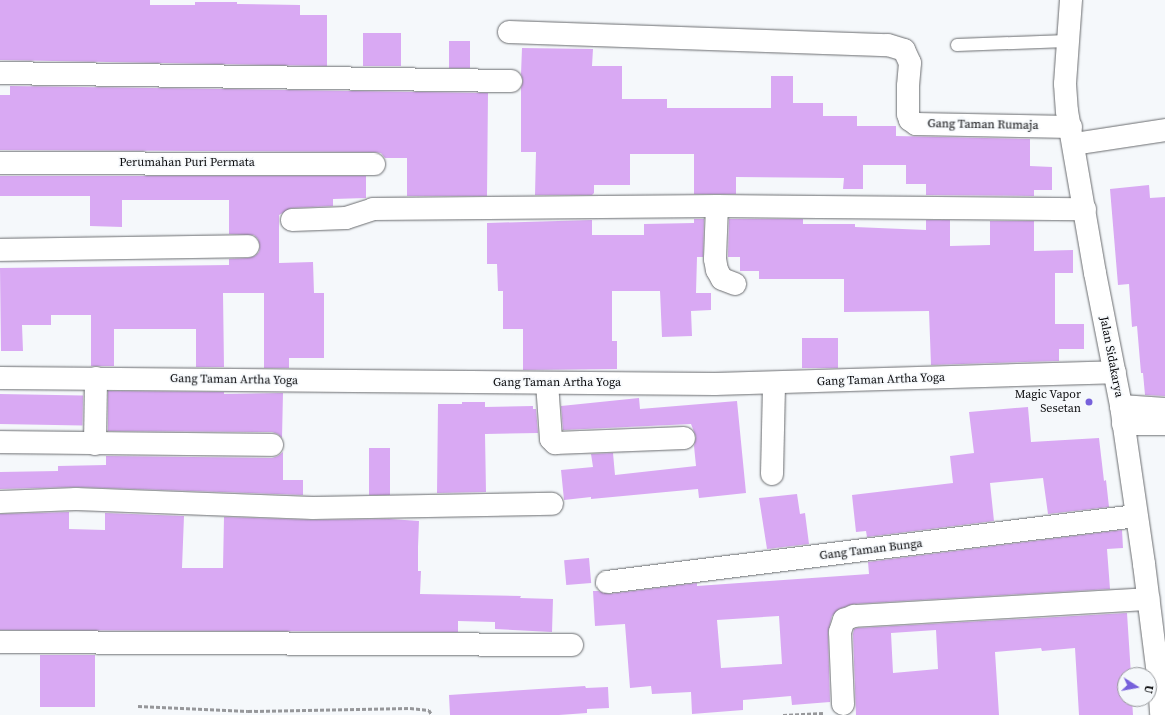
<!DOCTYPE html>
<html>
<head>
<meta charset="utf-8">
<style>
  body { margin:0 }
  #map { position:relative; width:1165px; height:715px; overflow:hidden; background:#f5f8fb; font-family:"Source Serif 4",serif }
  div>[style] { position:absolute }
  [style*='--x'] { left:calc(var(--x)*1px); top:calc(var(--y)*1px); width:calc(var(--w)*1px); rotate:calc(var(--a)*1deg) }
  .building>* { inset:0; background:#d9a9f3; transform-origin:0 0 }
  .path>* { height:2.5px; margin-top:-1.25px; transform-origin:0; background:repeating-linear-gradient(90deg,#96979a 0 4px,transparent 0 6px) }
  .roads { filter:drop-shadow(0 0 1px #6a6c6f) drop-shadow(0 0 1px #6a6c6f) }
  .lane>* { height:12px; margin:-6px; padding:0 6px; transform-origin:6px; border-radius:6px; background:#fff }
  .street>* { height:22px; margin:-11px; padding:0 11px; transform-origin:11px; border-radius:11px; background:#fff }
  .secondary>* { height:22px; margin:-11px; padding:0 11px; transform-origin:11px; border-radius:11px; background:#fff }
  .dots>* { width:11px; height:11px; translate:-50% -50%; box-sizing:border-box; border:2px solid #f5f8fb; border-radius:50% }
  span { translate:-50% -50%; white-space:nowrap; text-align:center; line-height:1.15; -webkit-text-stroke:3px #f5f8fb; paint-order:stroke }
  .street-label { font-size:12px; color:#0b0b0d }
  .poi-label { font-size:12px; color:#0b0b0d }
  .right { translate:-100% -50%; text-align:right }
  .north { position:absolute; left:1117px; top:667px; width:40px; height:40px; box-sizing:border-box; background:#f5f8fb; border:1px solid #97999c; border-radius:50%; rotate:101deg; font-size:11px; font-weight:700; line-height:16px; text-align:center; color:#0b0b0d }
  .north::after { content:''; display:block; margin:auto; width:14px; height:18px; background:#7761db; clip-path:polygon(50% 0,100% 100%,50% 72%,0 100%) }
</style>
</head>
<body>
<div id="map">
  <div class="building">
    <i style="clip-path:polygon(0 0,150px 0,150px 5px,195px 5px,195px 2px,237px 2px,237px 4px,300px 5px,300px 15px,327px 15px,327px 66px,0 60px)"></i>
    <i style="left:363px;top:33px;width:38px;height:33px"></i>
    <i style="left:449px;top:41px;width:21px;height:27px"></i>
    <i style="clip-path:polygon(522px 48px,593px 49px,592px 66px,622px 66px,622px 99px,667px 99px,667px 108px,771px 108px,771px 76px,793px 76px,793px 103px,823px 103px,823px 116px,857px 116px,857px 126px,896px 126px,896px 136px,1030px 139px,1030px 166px,1052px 167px,1052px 190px,1034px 190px,1034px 196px,926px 195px,926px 184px,906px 184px,906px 165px,863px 165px,863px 189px,843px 189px,844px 178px,736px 177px,736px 194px,694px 194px,694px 154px,630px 154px,630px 185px,594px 185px,594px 193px,592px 195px,535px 195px,536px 152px,521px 152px,521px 88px,523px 81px,521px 74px)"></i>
    <i style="clip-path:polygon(10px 86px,488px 93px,487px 196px,407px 196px,407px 158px,385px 158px,381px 153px,374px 152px,0 150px,0 95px,10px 95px)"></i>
    <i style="clip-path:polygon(0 176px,366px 176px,366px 198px,333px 199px,333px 206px,291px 208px,279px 215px,279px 263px,313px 262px,314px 293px,324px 293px,324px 358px,289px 358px,289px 368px,264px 368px,264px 293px,223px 293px,224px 367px,196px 367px,196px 329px,114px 329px,114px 366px,91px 366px,91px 315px,51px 315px,51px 325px,22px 325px,23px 351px,1px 351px,0 268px,229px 265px,229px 259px,248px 258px,255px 256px,259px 252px,260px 246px,258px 239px,254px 235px,229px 234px,229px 200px,122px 200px,122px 227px,90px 226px,90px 196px,0 196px)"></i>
    <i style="clip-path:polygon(1149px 185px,1150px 198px,1165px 197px,1165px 396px,1145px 395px,1143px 373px,1141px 373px,1137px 326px,1132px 327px,1129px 284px,1118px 285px,1110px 189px)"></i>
    <i style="clip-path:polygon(694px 219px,704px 219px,703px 257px,697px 257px,696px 293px,711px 293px,711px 310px,691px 311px,692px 336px,662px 337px,660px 291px,612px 291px,612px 341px,617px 341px,617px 369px,523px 370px,523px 329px,503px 329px,503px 291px,498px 291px,497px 264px,487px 264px,487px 223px,592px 220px,592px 235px,644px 235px,644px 224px,694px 223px)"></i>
    <i style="clip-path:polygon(729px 219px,803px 219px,803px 224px,855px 224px,855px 227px,926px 230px,926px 220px,950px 220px,950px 246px,990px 245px,990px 221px,1034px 221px,1034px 251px,1073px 250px,1073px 273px,1055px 273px,1055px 324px,1084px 324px,1084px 349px,1059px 349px,1059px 361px,931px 365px,929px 311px,844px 312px,844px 279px,759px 279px,759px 271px,740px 271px,740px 257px,728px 257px)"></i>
    <i style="left:838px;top:338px;width:30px;height:36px;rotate:90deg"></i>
    <i style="clip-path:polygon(108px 391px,224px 392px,224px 394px,283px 393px,282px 438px,278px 434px,272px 432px,108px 431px)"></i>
    <i style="left:0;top:394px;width:83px;height:30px;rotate:1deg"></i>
    <i style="clip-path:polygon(639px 398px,640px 409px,737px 401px,746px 493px,699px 498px,698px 489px,591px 499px,591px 497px,564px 500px,561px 470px,593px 467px,591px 454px,613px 453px,615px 475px,696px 466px,694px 446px,696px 437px,691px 424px,563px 430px,561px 406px)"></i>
    <i style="clip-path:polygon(462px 402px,485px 402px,485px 407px,533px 406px,533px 409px,536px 409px,538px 433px,485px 434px,486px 492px,437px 493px,438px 404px,462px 404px)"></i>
    <i style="clip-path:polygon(1028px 407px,1031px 442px,1099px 438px,1104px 481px,1106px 480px,1109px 507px,1048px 514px,1043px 478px,990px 483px,994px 521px,867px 537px,866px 531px,856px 532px,852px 495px,953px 483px,950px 456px,974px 453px,969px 412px)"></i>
    <i style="left:369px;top:448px;width:21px;height:47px"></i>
    <i style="clip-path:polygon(283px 452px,283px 480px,303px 480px,303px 495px,76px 487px,0 489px,0 472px,58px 471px,58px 466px,106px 465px,106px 456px,272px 458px,278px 456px)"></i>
    <i style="clip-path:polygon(797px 494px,800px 514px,805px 513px,809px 544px,767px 549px,759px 498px)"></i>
    <i style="clip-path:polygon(69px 512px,69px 529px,105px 530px,105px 513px,184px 516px,182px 568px,223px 568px,224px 517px,313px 520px,390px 519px,419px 521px,418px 547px,418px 571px,421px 571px,420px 594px,521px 596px,520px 598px,553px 599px,552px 632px,495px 629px,495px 622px,458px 621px,458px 632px,0 630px,0 514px)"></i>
    <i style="clip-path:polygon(evenodd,1122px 530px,1123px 548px,1107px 549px,1110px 589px,853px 604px,839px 609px,832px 616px,828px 632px,830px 702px,792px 705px,791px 696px,743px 700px,743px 710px,692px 714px,691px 692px,652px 694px,651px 686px,630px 688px,625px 624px,595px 626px,593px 591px,598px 591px,609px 594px,697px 583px,697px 586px,869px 574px,868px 562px,1122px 530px,779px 616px,782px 664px,721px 668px,717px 620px,779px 616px)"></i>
    <i style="left:589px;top:558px;width:25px;height:25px;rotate:85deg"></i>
    <i style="clip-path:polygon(evenodd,1127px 613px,1131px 675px,1125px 675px,1125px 699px,1132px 699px,1133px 715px,1079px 715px,1075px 648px,1042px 651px,1041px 648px,995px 652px,999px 715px,856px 715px,853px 634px,854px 629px,857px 628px,1127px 613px,936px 630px,938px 669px,893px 673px,891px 633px,936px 630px)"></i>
    <i style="left:40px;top:655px;width:55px;height:52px"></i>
    <i style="clip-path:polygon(585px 686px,586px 688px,608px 687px,609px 708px,587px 709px,587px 713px,559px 715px,450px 715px,449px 695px)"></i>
  </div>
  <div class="path">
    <i style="--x:138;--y:706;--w:110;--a:2.6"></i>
    <i style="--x:248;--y:711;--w:162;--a:-1.1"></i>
    <i style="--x:410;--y:708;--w:19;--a:6"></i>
    <i style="--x:429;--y:710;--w:6;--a:59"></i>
    <i style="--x:783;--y:715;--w:40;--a:-2.9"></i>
  </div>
  <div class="roads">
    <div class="lane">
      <i style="--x:957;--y:45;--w:110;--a:-2.1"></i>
    </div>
    <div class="street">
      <i style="--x:509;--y:32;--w:379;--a:2"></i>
      <i style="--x:888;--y:45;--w:17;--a:17"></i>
      <i style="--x:904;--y:50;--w:14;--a:65"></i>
      <i style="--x:910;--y:63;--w:23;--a:95"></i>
      <i style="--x:908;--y:86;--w:28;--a:90"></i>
      <i style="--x:908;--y:114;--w:6;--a:72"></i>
      <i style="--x:910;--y:120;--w:7;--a:34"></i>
      <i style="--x:916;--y:124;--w:155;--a:1.1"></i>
      <i style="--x:0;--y:73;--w:511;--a:0.9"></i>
      <i style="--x:1074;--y:144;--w:92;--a:-8.7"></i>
      <i style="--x:0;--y:163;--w:374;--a:0.2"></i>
      <i style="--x:717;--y:206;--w:53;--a:92.2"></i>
      <i style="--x:715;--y:259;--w:11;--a:80"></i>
      <i style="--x:717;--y:270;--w:10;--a:61"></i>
      <i style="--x:722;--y:279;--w:14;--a:21"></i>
      <i style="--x:292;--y:220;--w:54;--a:-2.1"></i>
      <i style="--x:346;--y:218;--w:28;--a:-18"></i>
      <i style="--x:373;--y:209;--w:344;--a:-0.5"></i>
      <i style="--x:717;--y:206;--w:368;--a:0.5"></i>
      <i style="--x:0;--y:250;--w:248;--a:-0.9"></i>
      <i style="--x:0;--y:378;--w:715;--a:0.48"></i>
      <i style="--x:715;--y:384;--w:400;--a:-1.7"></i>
      <i style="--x:547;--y:383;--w:56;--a:85.9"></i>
      <i style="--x:551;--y:439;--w:6;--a:45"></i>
      <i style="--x:555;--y:443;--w:129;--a:-2.2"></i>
      <i style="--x:1121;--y:406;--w:44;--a:3.9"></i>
      <i style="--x:1123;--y:424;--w:42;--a:0"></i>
      <i style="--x:0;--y:442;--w:272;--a:0.6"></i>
      <i style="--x:95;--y:444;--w:66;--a:-89.1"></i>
      <i style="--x:772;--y:474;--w:91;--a:-88.7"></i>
      <i style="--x:0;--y:502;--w:76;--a:-2.3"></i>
      <i style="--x:76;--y:499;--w:237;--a:2.2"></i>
      <i style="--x:313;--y:508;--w:239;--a:-1"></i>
      <i style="--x:607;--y:582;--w:533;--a:-7.11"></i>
      <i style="--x:0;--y:642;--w:572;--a:0.3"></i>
      <i style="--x:843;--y:704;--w:72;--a:-92.4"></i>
      <i style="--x:840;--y:632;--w:13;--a:-72"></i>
      <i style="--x:844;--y:620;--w:11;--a:-22"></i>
      <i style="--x:854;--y:616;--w:295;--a:-3.3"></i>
    </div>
    <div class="secondary">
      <i style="--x:1071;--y:0;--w:84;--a:94.1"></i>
      <i style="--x:1065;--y:84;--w:27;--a:86"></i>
      <i style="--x:1067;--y:111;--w:164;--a:80.2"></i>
      <i style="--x:1095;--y:273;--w:136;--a:78.9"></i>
      <i style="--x:1121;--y:406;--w:160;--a:81.7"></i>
      <i style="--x:1144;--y:564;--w:120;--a:82.8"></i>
      <i style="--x:1159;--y:683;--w:32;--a:86"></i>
    </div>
  </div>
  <div class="dots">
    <i style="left:1089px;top:402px;background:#7761db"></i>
  </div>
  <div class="street-label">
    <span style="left:983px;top:125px;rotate:1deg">Gang Taman Rumaja</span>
    <span style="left:187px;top:163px">Perumahan Puri Permata</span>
    <span style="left:1111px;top:357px;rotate:79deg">Jalan Sidakarya</span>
    <span style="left:234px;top:380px;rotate:1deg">Gang Taman Artha Yoga</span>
    <span style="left:881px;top:380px;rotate:-2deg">Gang Taman Artha Yoga</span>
    <span style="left:557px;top:383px">Gang Taman Artha Yoga</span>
    <span style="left:871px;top:550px;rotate:-7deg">Gang Taman Bunga</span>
  </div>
  <div class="poi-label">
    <span class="right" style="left:1081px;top:402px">Magic Vapor<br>Sesetan</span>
  </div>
  <div class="north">U</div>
</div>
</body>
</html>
